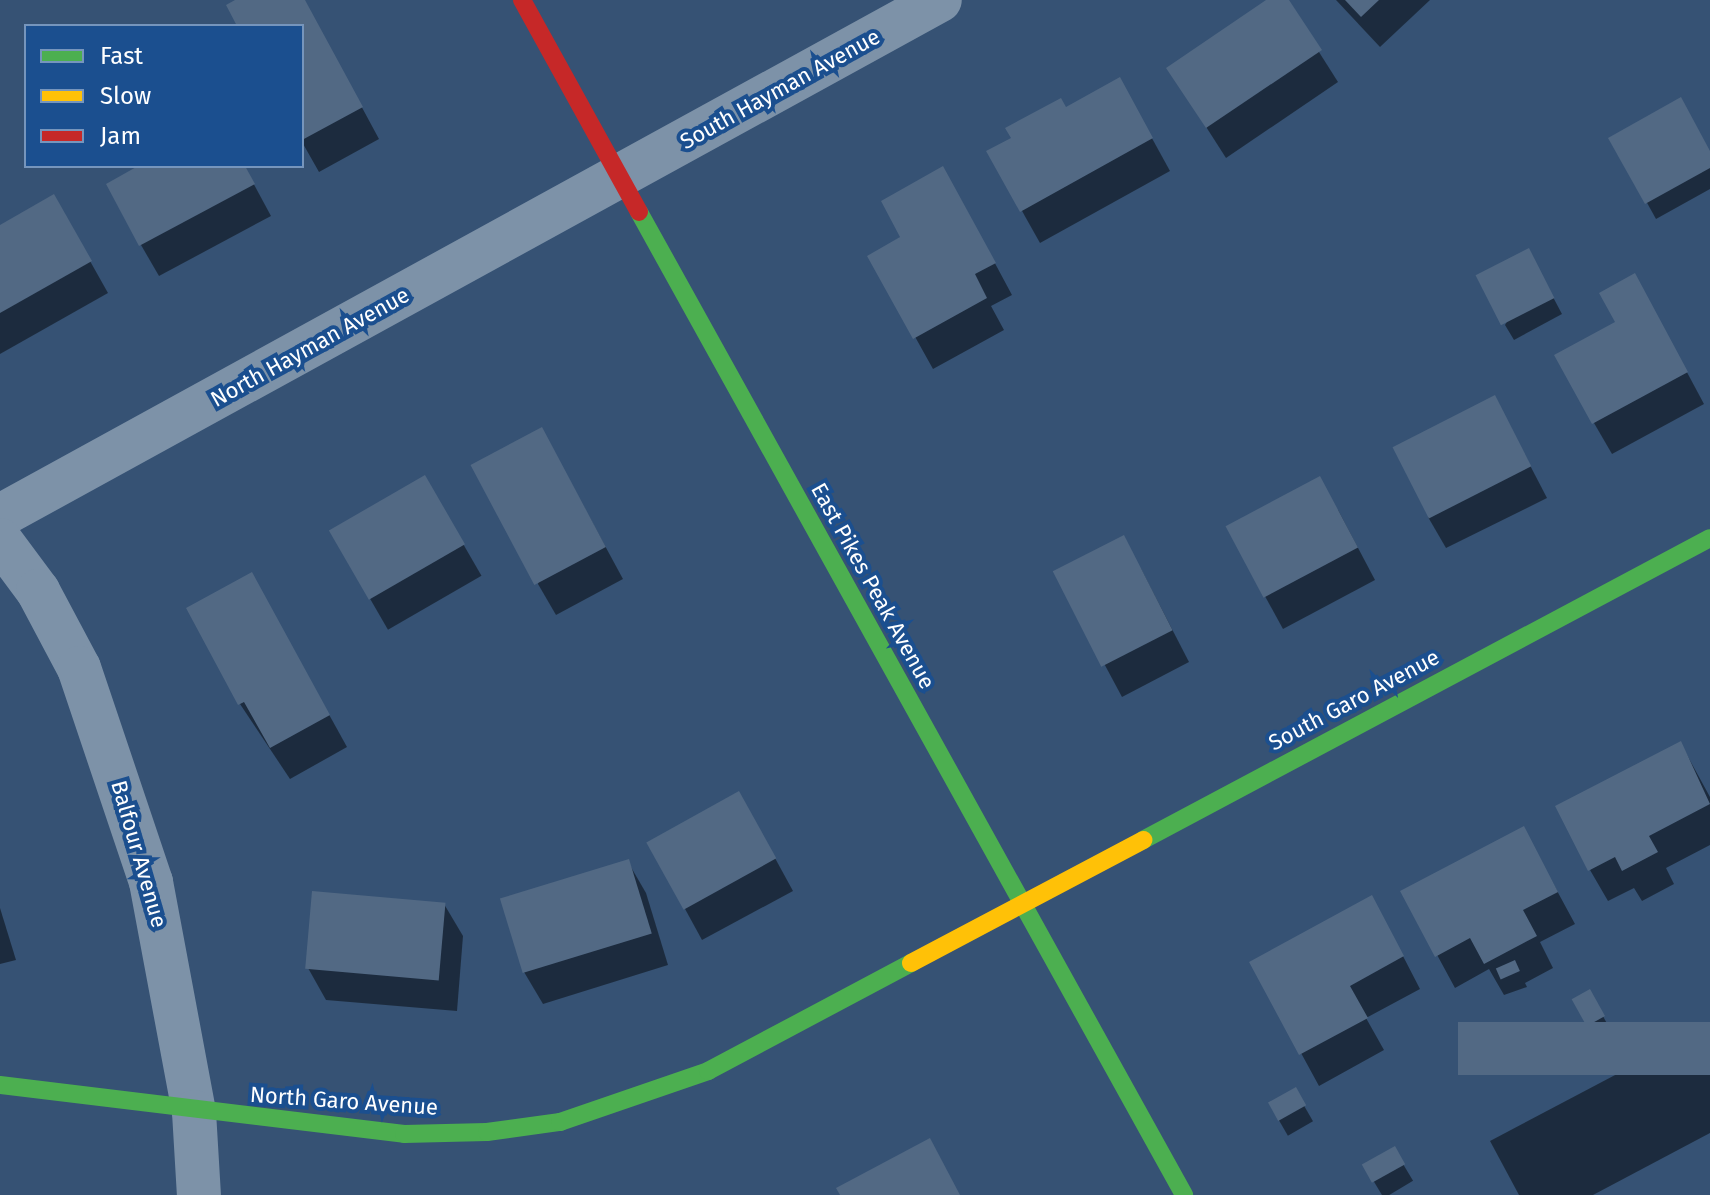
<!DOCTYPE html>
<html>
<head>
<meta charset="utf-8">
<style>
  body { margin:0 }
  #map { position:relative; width:1710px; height:1195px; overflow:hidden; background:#365274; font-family:"Fira Sans",sans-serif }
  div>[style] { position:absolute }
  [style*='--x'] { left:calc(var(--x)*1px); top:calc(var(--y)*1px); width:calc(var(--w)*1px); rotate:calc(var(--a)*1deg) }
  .shadow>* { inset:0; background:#0007; transform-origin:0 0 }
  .building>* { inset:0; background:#526984; transform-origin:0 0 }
  .street>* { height:44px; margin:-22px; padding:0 22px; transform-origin:22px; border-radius:22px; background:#7d92a8 }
  .fast>* { height:18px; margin:-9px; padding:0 9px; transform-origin:9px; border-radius:9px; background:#4caf50 }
  .slow>* { height:18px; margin:-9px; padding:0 9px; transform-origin:9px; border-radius:9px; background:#ffc107 }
  .jam>* { height:18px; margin:-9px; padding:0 9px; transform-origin:9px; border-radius:9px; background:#c62828 }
  span { translate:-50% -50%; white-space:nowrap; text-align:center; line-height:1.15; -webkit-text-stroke:8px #1b4f8f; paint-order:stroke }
  .street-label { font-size:22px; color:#fff }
  .legend { position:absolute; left:24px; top:24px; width:280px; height:144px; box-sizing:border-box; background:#1b4f8f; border:2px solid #7695bc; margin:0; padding:10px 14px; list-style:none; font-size:24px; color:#fff }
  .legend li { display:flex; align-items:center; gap:16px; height:40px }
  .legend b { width:40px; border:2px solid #7695bc }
</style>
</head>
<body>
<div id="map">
  <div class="shadow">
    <i style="clip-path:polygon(239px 0,304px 0,379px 139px,319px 172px,302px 142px,302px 26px,239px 26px)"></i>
    <i style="clip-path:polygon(1270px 0,1286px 0,1338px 82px,1226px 158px,1169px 69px)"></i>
    <i style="clip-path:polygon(1336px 0,1430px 0,1380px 47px)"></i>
    <i style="clip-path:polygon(1065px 109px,1137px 111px,1170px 171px,1040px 243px,989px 152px)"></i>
    <i style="clip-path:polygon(1611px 138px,1710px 154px,1710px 189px,1656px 219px)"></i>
    <i style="clip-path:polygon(143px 166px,244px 166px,271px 216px,159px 276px,141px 245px)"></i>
    <i style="clip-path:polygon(54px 197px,108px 293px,0 354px,0 227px)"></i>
    <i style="clip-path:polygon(961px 200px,1012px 295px,991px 306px,1004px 330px,933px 369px,870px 256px)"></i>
    <i style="clip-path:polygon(1537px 267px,1562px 314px,1514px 340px,1505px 325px)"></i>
    <i style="clip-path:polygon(1652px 307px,1704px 404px,1612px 454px,1594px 423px,1617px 323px)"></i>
    <i style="clip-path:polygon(1495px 398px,1547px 498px,1446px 548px,1428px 517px)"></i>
    <i style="clip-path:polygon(559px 461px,623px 579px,556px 615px,538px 584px)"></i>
    <i style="left:425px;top:478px;width:113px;height:108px;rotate:60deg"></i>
    <i style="clip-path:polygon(1338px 510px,1375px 580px,1283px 629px,1227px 527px)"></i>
    <i style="clip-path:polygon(1141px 569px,1189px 662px,1122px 697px,1055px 572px)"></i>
    <i style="clip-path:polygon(269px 606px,347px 747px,290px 779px,240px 704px)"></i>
    <i style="clip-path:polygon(1681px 744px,1710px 797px,1710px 845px,1666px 868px,1674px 884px,1642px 901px,1634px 888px,1608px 901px,1590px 870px)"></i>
    <i style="clip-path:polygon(757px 825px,793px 891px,702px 940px,649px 843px)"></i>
    <i style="clip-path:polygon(1523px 828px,1575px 924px,1540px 942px,1553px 968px,1525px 983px,1527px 987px,1504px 995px,1489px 969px,1455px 988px,1403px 892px)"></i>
    <i style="clip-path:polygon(628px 862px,646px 893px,668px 965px,543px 1004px,524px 972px)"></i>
    <i style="clip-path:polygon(444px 904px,463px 936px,457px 1011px,326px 1000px,308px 968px)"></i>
    <i style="clip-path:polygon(0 908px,16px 960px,0 964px)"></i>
    <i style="clip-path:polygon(1389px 929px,1420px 989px,1366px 1018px,1384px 1050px,1319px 1086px,1252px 963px)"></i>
    <i style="left:1589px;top:991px;width:47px;height:17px;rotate:61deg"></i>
    <i style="clip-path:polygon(1710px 1025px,1710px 1133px,1593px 1195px,1519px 1195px,1490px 1141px)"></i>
    <i style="left:1295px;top:1090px;width:36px;height:29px;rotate:60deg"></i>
    <i style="left:1394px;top:1149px;width:37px;height:34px;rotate:59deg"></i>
  </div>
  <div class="building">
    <i style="clip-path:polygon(235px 0,305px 0,363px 107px,302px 140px,302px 26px,237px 26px,226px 5px)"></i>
    <i style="clip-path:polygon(1266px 0,1289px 0,1322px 50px,1206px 128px,1166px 68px)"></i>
    <i style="clip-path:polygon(1345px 0,1379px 0,1361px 17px)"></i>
    <i style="clip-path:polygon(1120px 77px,1153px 138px,1020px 212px,986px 151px,1011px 138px,1005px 128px,1061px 98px,1066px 107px)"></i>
    <i style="clip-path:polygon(1681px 97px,1710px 151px,1710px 168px,1645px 204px,1608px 138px)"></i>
    <i style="clip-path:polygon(138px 166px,245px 166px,255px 184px,139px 246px,106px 184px)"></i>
    <i style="clip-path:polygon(943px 166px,996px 263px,975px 274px,987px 298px,913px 339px,867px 256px,900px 237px,881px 201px)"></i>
    <i style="clip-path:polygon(54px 194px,92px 261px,0 313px,0 225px)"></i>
    <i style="left:1529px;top:248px;width:56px;height:60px;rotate:63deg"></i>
    <i style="clip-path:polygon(1635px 273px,1688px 372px,1592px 424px,1554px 355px,1615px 322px,1599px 293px)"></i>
    <i style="left:1495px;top:395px;width:80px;height:115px;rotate:63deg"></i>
    <i style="left:542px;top:427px;width:136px;height:81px;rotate:62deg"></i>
    <i style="left:425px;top:475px;width:80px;height:111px;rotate:60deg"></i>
    <i style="left:1320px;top:476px;width:81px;height:107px;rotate:62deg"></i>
    <i style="left:1124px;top:535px;width:107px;height:80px;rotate:63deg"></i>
    <i style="clip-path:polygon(252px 572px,330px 715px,270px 748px,244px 702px,238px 705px,186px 608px)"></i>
    <i style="clip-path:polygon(1681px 741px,1710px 804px,1649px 836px,1658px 852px,1622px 871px,1615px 857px,1588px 871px,1555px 806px)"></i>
    <i style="left:739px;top:791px;width:77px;height:106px;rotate:61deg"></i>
    <i style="clip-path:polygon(1524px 826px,1558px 892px,1523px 910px,1537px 936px,1484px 964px,1470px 938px,1435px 957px,1400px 891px)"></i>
    <i style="left:629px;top:859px;width:78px;height:135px;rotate:73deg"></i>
    <i style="left:312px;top:891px;width:134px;height:78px;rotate:5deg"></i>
    <i style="clip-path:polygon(1372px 895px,1404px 956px,1350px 986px,1368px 1018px,1299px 1055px,1249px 962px)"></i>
    <i style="left:1515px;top:960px;width:12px;height:21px;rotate:66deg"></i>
    <i style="left:1590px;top:989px;width:31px;height:21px;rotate:61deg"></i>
    <i style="left:1710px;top:1022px;width:53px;height:252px;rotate:90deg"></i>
    <i style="left:1296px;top:1087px;width:21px;height:32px;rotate:61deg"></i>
    <i style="clip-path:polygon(930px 1138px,960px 1195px,840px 1195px,836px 1188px)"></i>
    <i style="left:1395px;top:1146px;width:21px;height:38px;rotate:61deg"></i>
  </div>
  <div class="street">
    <i style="--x:0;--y:516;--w:1072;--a:-28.76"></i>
    <i style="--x:0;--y:540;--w:64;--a:53.3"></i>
    <i style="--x:38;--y:591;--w:87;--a:62"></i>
    <i style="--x:79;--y:668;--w:226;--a:71.4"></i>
    <i style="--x:151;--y:882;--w:234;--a:79.4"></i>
    <i style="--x:194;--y:1112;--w:83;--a:86.6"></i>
  </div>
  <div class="fast">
    <i style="--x:639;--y:212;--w:1124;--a:60.99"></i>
    <i style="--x:1143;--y:840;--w:642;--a:-28.04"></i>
    <i style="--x:0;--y:1085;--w:407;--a:6.9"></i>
    <i style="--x:404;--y:1134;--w:83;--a:-1.4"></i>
    <i style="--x:487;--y:1132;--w:74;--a:-7.8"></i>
    <i style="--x:560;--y:1122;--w:157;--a:-19"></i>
    <i style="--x:708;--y:1071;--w:230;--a:-28"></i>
  </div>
  <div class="slow">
    <i style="--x:911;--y:963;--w:263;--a:-27.9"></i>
  </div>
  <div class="jam">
    <i style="--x:522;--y:0;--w:242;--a:61.1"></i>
  </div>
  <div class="street-label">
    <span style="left:780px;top:89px;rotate:-29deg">South Hayman Avenue</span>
    <span style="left:310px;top:347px;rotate:-29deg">North Hayman Avenue</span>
    <span style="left:873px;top:586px;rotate:61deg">East Pikes Peak Avenue</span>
    <span style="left:1354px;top:700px;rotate:-28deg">South Garo Avenue</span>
    <span style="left:139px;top:854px;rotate:74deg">Balfour Avenue</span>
    <span style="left:344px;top:1101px;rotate:4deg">North Garo Avenue</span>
  </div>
  <ul class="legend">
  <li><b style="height:10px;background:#4caf50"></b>Fast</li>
  <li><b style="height:10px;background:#ffc107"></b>Slow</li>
  <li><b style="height:10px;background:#c62828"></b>Jam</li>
  </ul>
</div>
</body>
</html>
